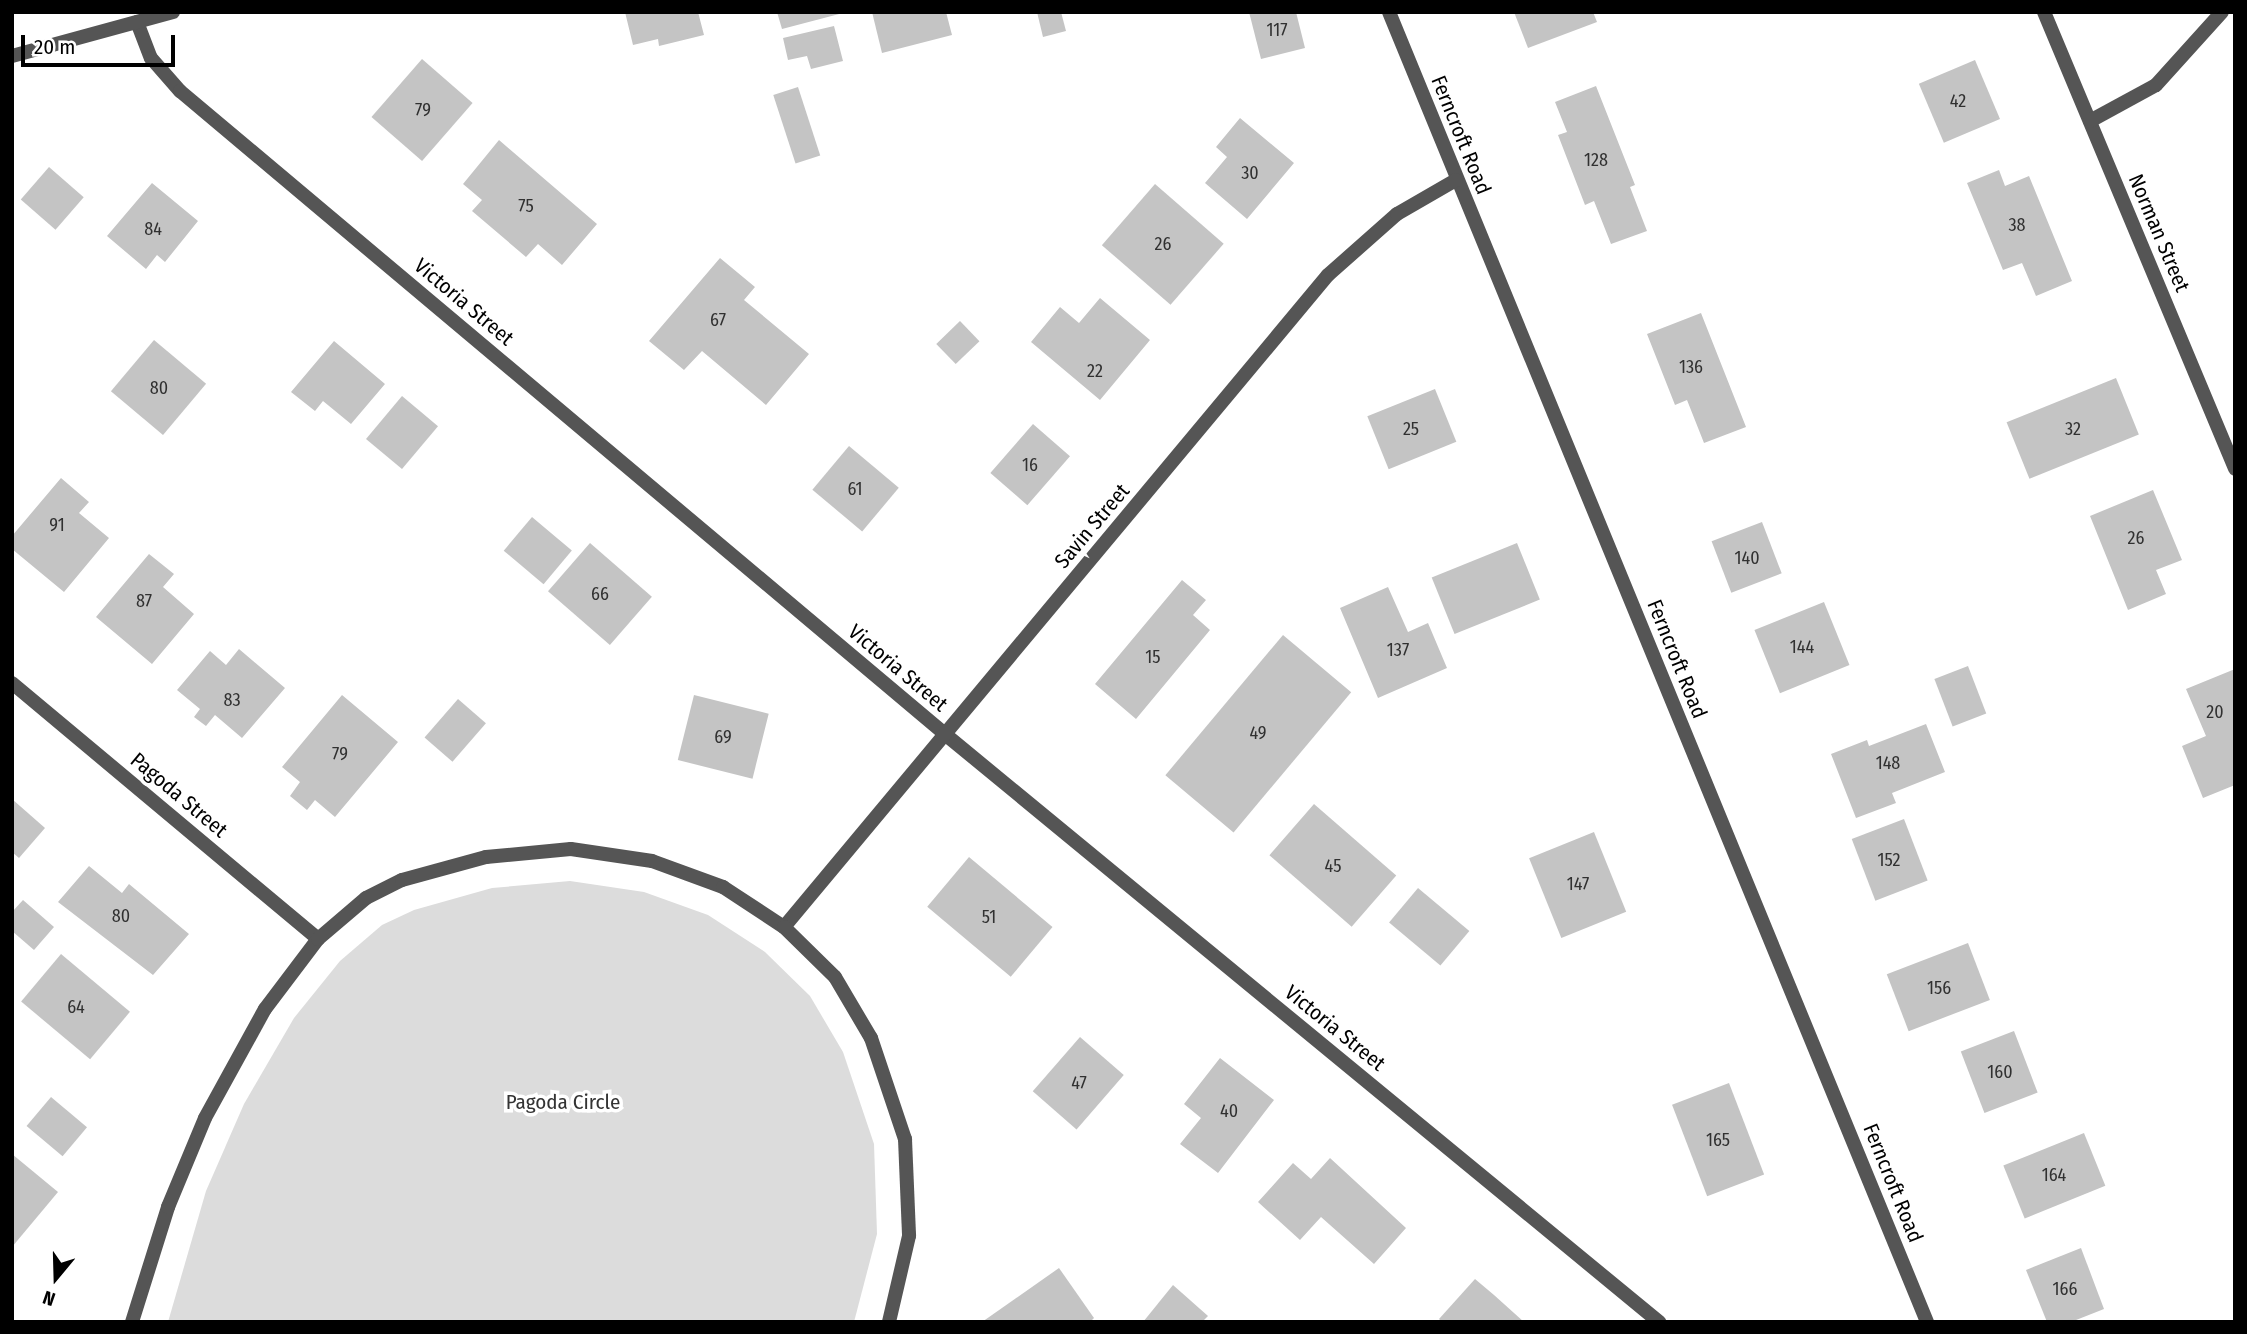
<!DOCTYPE html>
<html>
<head>
<meta charset="utf-8">
<style>
  body { margin:0 }
  #map { position:relative; width:2247px; height:1334px; overflow:hidden; background:#fff; font-family:"Fira Sans Condensed",sans-serif }
  div>[style] { position:absolute }
  [style*='--x'] { left:calc(var(--x)*1px); top:calc(var(--y)*1px); width:calc(var(--w)*1px); rotate:calc(var(--a)*1deg) }
  .green>* { inset:0; background:#dcdcdc }
  .building>* { inset:0; background:#c4c4c4; transform-origin:0 0 }
  .street>* { height:14px; margin:-7px; padding:0 7px; transform-origin:7px; border-radius:7px; background:#555 }
  span { translate:-50% -50%; white-space:nowrap; text-align:center; line-height:1.15; -webkit-text-stroke:7px #fff; paint-order:stroke }
  .number-label { font-size:18px; color:#313131 }
  .number-label span { -webkit-text-stroke-width:0 }
  .street-label { font-size:21px; color:#000 }
  .park-label { font-size:21px; color:#333 }
  .frame { position:absolute; inset:0; border:14px solid #000; pointer-events:none }
  .north { position:absolute; left:21px; top:1243px; width:70px; height:70px; -webkit-text-stroke:5px #fff; paint-order:stroke; rotate:199deg; font-size:19px; font-weight:700; line-height:28px; text-align:center; color:#000 }
  .north::after { content:''; display:block; margin:auto; width:24px; height:32px; background:#000; clip-path:polygon(50% 0,100% 100%,50% 72%,0 100%) }
  .scale { position:absolute; left:21px; top:35px; width:154px; height:32px; box-sizing:border-box; border:4px solid #000; border-top:0; padding-left:9px; font-size:21px; line-height:24px; white-space:nowrap; color:#000; -webkit-text-stroke:5px #fff; paint-order:stroke }
</style>
</head>
<body>
<div id="map">
  <div class="green">
    <i style="clip-path:polygon(570px 881px,644px 892px,708px 915px,765px 952px,810px 996px,843px 1052px,874px 1144px,877px 1234px,854px 1322px,168px 1322px,206px 1191px,244px 1104px,294px 1018px,340px 961px,382px 925px,414px 910px,492px 888px)"></i>
  </div>
  <div class="building">
    <i style="clip-path:polygon(625px 12px,698px 12px,704px 35px,659px 46px,658px 39px,633px 45px)"></i>
    <i style="clip-path:polygon(777px 12px,843px 12px,843px 13px,782px 29px)"></i>
    <i style="clip-path:polygon(872px 12px,946px 12px,952px 35px,882px 53px)"></i>
    <i style="clip-path:polygon(1037px 12px,1061px 12px,1066px 31px,1043px 37px)"></i>
    <i style="clip-path:polygon(1249px 12px,1296px 12px,1305px 48px,1261px 59px)"></i>
    <i style="clip-path:polygon(1514px 12px,1593px 12px,1597px 22px,1528px 48px)"></i>
    <i style="clip-path:polygon(834px 26px,843px 61px,811px 69px,807px 56px,788px 60px,783px 38px)"></i>
    <i style="left:422px;top:59px;width:67px;height:77px;rotate:41deg"></i>
    <i style="left:1975px;top:60px;width:64px;height:61px;rotate:67deg"></i>
    <i style="clip-path:polygon(1596px 86px,1635px 185px,1630px 187px,1647px 231px,1611px 244px,1594px 201px,1585px 205px,1558px 135px,1567px 132px,1555px 102px)"></i>
    <i style="left:798px;top:87px;width:72px;height:26px;rotate:72deg"></i>
    <i style="clip-path:polygon(1240px 118px,1294px 163px,1247px 219px,1205px 183px,1227px 157px,1216px 147px)"></i>
    <i style="clip-path:polygon(499px 140px,597px 224px,562px 265px,538px 244px,526px 257px,472px 211px,482px 200px,463px 184px)"></i>
    <i style="left:49px;top:167px;width:46px;height:43px;rotate:41deg"></i>
    <i style="clip-path:polygon(1999px 170px,2005px 186px,2029px 176px,2072px 281px,2036px 296px,2022px 263px,2003px 270px,1967px 183px)"></i>
    <i style="clip-path:polygon(152px 183px,198px 221px,165px 262px,157px 255px,146px 269px,107px 236px)"></i>
    <i style="left:1155px;top:184px;width:91px;height:81px;rotate:41deg"></i>
    <i style="clip-path:polygon(720px 258px,755px 287px,744px 300px,809px 354px,766px 405px,702px 351px,684px 370px,649px 341px)"></i>
    <i style="clip-path:polygon(1100px 298px,1150px 340px,1100px 400px,1031px 342px,1060px 307px,1079px 323px)"></i>
    <i style="clip-path:polygon(1701px 313px,1746px 427px,1704px 443px,1687px 400px,1675px 405px,1647px 334px)"></i>
    <i style="left:960px;top:321px;width:28px;height:33px;rotate:46deg"></i>
    <i style="left:154px;top:340px;width:68px;height:67px;rotate:40deg"></i>
    <i style="clip-path:polygon(334px 341px,385px 384px,351px 424px,323px 401px,315px 411px,291px 392px)"></i>
    <i style="left:2116px;top:378px;width:61px;height:118px;rotate:68deg"></i>
    <i style="left:1435px;top:389px;width:57px;height:73px;rotate:68deg"></i>
    <i style="left:402px;top:396px;width:47px;height:56px;rotate:40deg"></i>
    <i style="left:1033px;top:424px;width:49px;height:65px;rotate:41deg"></i>
    <i style="left:849px;top:446px;width:65px;height:57px;rotate:40deg"></i>
    <i style="clip-path:polygon(61px 478px,89px 502px,79px 513px,109px 538px,64px 592px,12px 549px,12px 536px)"></i>
    <i style="clip-path:polygon(2153px 490px,2182px 560px,2156px 570px,2166px 594px,2128px 610px,2090px 516px)"></i>
    <i style="left:532px;top:517px;width:52px;height:44px;rotate:40deg"></i>
    <i style="left:1762px;top:522px;width:55px;height:54px;rotate:69deg"></i>
    <i style="left:590px;top:543px;width:82px;height:64px;rotate:41deg"></i>
    <i style="left:1517px;top:543px;width:61px;height:92px;rotate:68deg"></i>
    <i style="clip-path:polygon(149px 554px,174px 574px,163px 587px,194px 614px,152px 664px,96px 617px)"></i>
    <i style="clip-path:polygon(1182px 580px,1206px 600px,1193px 615px,1210px 630px,1136px 719px,1095px 684px)"></i>
    <i style="clip-path:polygon(1388px 587px,1408px 632px,1428px 623px,1447px 668px,1378px 698px,1340px 608px)"></i>
    <i style="left:1824px;top:602px;width:68px;height:75px;rotate:68deg"></i>
    <i style="left:1283px;top:635px;width:89px;height:183px;rotate:40deg"></i>
    <i style="clip-path:polygon(239px 649px,285px 688px,242px 738px,215px 715px,206px 726px,194px 717px,200px 709px,177px 690px,210px 651px,226px 665px)"></i>
    <i style="left:1968px;top:666px;width:51px;height:36px;rotate:69deg"></i>
    <i style="clip-path:polygon(2235px 669px,2235px 785px,2203px 798px,2182px 746px,2206px 736px,2186px 689px)"></i>
    <i style="clip-path:polygon(342px 695px,398px 742px,335px 817px,315px 800px,307px 810px,290px 796px,300px 782px,282px 767px)"></i>
    <i style="left:694px;top:695px;width:77px;height:67px;rotate:14deg"></i>
    <i style="left:458px;top:699px;width:37px;height:51px;rotate:41deg"></i>
    <i style="clip-path:polygon(1926px 724px,1945px 772px,1892px 793px,1896px 803px,1856px 818px,1831px 754px,1867px 740px,1869px 746px)"></i>
    <i style="clip-path:polygon(12px 799px,45px 828px,19px 858px,12px 852px)"></i>
    <i style="left:1314px;top:804px;width:109px;height:68px;rotate:41deg"></i>
    <i style="left:1904px;top:819px;width:66px;height:56px;rotate:69deg"></i>
    <i style="left:1594px;top:832px;width:86px;height:70px;rotate:68deg"></i>
    <i style="left:969px;top:857px;width:109px;height:65px;rotate:40deg"></i>
    <i style="clip-path:polygon(89px 866px,122px 893px,129px 884px,189px 934px,153px 975px,58px 902px)"></i>
    <i style="left:1418px;top:888px;width:67px;height:45px;rotate:40deg"></i>
    <i style="clip-path:polygon(23px 900px,54px 927px,34px 950px,12px 931px,12px 912px)"></i>
    <i style="left:1968px;top:943px;width:61px;height:87px;rotate:69deg"></i>
    <i style="left:61px;top:954px;width:90px;height:62px;rotate:40deg"></i>
    <i style="left:2014px;top:1031px;width:66px;height:57px;rotate:69deg"></i>
    <i style="left:1080px;top:1037px;width:58px;height:72px;rotate:41deg"></i>
    <i style="clip-path:polygon(1220px 1058px,1274px 1100px,1218px 1173px,1180px 1144px,1201px 1118px,1184px 1104px)"></i>
    <i style="left:1729px;top:1083px;width:98px;height:61px;rotate:69deg"></i>
    <i style="left:51px;top:1097px;width:47px;height:38px;rotate:40deg"></i>
    <i style="left:2084px;top:1133px;width:57px;height:87px;rotate:68deg"></i>
    <i style="clip-path:polygon(12px 1154px,58px 1192px,12px 1247px)"></i>
    <i style="clip-path:polygon(1330px 1158px,1406px 1228px,1374px 1264px,1321px 1217px,1300px 1240px,1258px 1202px,1293px 1163px,1311px 1179px)"></i>
    <i style="clip-path:polygon(2081px 1248px,2104px 1309px,2071px 1322px,2047px 1322px,2026px 1270px)"></i>
    <i style="clip-path:polygon(1059px 1268px,1094px 1318px,1090px 1322px,982px 1322px)"></i>
    <i style="clip-path:polygon(1475px 1279px,1494px 1295px,1524px 1322px,1442px 1322px,1439px 1319px)"></i>
    <i style="clip-path:polygon(1173px 1285px,1208px 1316px,1202px 1322px,1143px 1322px)"></i>
  </div>
  <div class="street">
    <i style="--x:1389;--y:12;--w:1416;--a:67.67"></i>
    <i style="--x:2044;--y:12;--w:495;--a:67.3"></i>
    <i style="--x:137;--y:22;--w:39;--a:69"></i>
    <i style="--x:151;--y:58;--w:44;--a:48.7"></i>
    <i style="--x:180;--y:91;--w:1001;--a:40.05"></i>
    <i style="--x:946;--y:735;--w:924;--a:39.46"></i>
    <i style="--x:12;--y:56;--w:167;--a:-15.3"></i>
    <i style="--x:2090;--y:121;--w:75;--a:-28.6"></i>
    <i style="--x:2156;--y:85;--w:98;--a:-47.9"></i>
    <i style="--x:12;--y:683;--w:399;--a:39.9"></i>
    <i style="--x:784;--y:927;--w:849;--a:-50.16"></i>
    <i style="--x:1328;--y:275;--w:92;--a:-41.5"></i>
    <i style="--x:1397;--y:214;--w:68;--a:-30"></i>
    <i style="--x:132;--y:1322;--w:121;--a:-72.6"></i>
    <i style="--x:168;--y:1207;--w:96;--a:-67.4"></i>
    <i style="--x:205;--y:1118;--w:124;--a:-61.2"></i>
    <i style="--x:265;--y:1009;--w:88;--a:-52.9"></i>
    <i style="--x:318;--y:939;--w:63;--a:-40.5"></i>
    <i style="--x:366;--y:898;--w:40;--a:-26.6"></i>
    <i style="--x:402;--y:880;--w:87;--a:-15.3"></i>
    <i style="--x:486;--y:857;--w:85;--a:-5.4"></i>
    <i style="--x:571;--y:849;--w:82;--a:8.4"></i>
    <i style="--x:652;--y:861;--w:76;--a:20.1"></i>
    <i style="--x:723;--y:887;--w:73;--a:33.3"></i>
    <i style="--x:784;--y:927;--w:71;--a:44.4"></i>
    <i style="--x:835;--y:977;--w:71;--a:59.5"></i>
    <i style="--x:871;--y:1038;--w:107;--a:71.4"></i>
    <i style="--x:905;--y:1139;--w:97;--a:87.6"></i>
    <i style="--x:909;--y:1236;--w:88;--a:103.1"></i>
  </div>
  <div class="number-label">
    <span style="left:1277px;top:30px">117</span>
    <span style="left:1958px;top:101px">42</span>
    <span style="left:423px;top:110px">79</span>
    <span style="left:1596px;top:160px">128</span>
    <span style="left:1250px;top:173px">30</span>
    <span style="left:526px;top:206px">75</span>
    <span style="left:2017px;top:225px">38</span>
    <span style="left:153px;top:229px">84</span>
    <span style="left:1163px;top:244px">26</span>
    <span style="left:718px;top:320px">67</span>
    <span style="left:1691px;top:367px">136</span>
    <span style="left:1095px;top:371px">22</span>
    <span style="left:159px;top:388px">80</span>
    <span style="left:1411px;top:429px">25</span>
    <span style="left:2073px;top:429px">32</span>
    <span style="left:1030px;top:465px">16</span>
    <span style="left:855px;top:489px">61</span>
    <span style="left:57px;top:525px">91</span>
    <span style="left:2136px;top:538px">26</span>
    <span style="left:1747px;top:558px">140</span>
    <span style="left:600px;top:594px">66</span>
    <span style="left:144px;top:601px">87</span>
    <span style="left:1802px;top:647px">144</span>
    <span style="left:1398px;top:650px">137</span>
    <span style="left:1153px;top:657px">15</span>
    <span style="left:232px;top:700px">83</span>
    <span style="left:2215px;top:712px">20</span>
    <span style="left:1258px;top:733px">49</span>
    <span style="left:723px;top:737px">69</span>
    <span style="left:340px;top:754px">79</span>
    <span style="left:1888px;top:763px">148</span>
    <span style="left:1889px;top:860px">152</span>
    <span style="left:1333px;top:866px">45</span>
    <span style="left:1578px;top:884px">147</span>
    <span style="left:121px;top:916px">80</span>
    <span style="left:989px;top:917px">51</span>
    <span style="left:1939px;top:988px">156</span>
    <span style="left:76px;top:1007px">64</span>
    <span style="left:2000px;top:1072px">160</span>
    <span style="left:1079px;top:1083px">47</span>
    <span style="left:1229px;top:1111px">40</span>
    <span style="left:1718px;top:1140px">165</span>
    <span style="left:2054px;top:1175px">164</span>
    <span style="left:2065px;top:1289px">166</span>
  </div>
  <div class="street-label">
    <span style="left:1461px;top:135px;rotate:68deg">Ferncroft Road</span>
    <span style="left:2159px;top:233px;rotate:67deg">Norman Street</span>
    <span style="left:464px;top:302px;rotate:40deg">Victoria Street</span>
    <span style="left:1092px;top:526px;rotate:-50deg">Savin Street</span>
    <span style="left:1677px;top:659px;rotate:68deg">Ferncroft Road</span>
    <span style="left:898px;top:668px;rotate:40deg">Victoria Street</span>
    <span style="left:179px;top:795px;rotate:40deg">Pagoda Street</span>
    <span style="left:1335px;top:1028px;rotate:39deg">Victoria Street</span>
    <span style="left:1893px;top:1183px;rotate:68deg">Ferncroft Road</span>
  </div>
  <div class="park-label">
    <span style="left:563px;top:1102px">Pagoda Circle</span>
  </div>
  <div class="frame"></div>
  <div class="north">N</div>
  <div class="scale">20 m</div>
</div>
</body>
</html>
